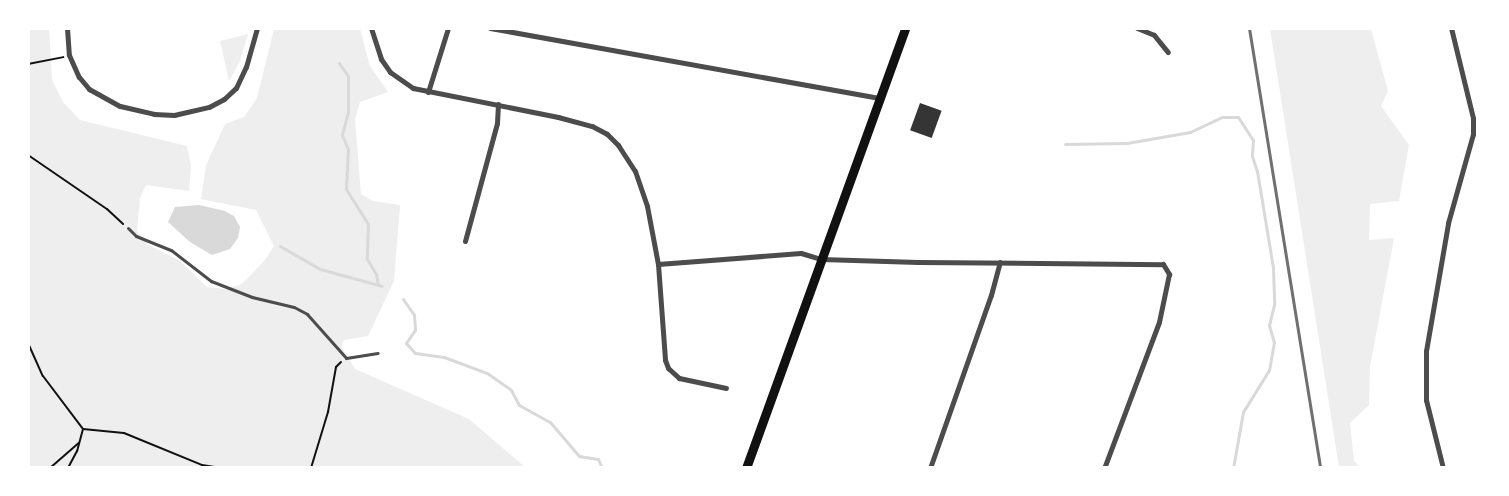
<!DOCTYPE html>
<html>
<head>
<meta charset="utf-8">
<style>
  body { margin:0 }
  #map { position:relative; width:1509px; height:496px; overflow:hidden; background:#fff; font-family:"Sofia Sans Condensed",sans-serif }
  div>[style] { position:absolute }
  [style*='--x'] { left:calc(var(--x)*1px); top:calc(var(--y)*1px); width:calc(var(--w)*1px); rotate:calc(var(--a)*1deg) }
  .green>* { inset:0; background:#eee }
  .water>* { inset:0; background:#d9d9d9 }
  .stream>* { height:3px; margin:-1.5px; padding:0 1.5px; transform-origin:1.5px; border-radius:1.5px; background:#d9d9d9 }
  .building>* { inset:0; background:#353535; transform-origin:0 0 }
  .path>* { height:2px; margin:-1px; padding:0 1px; transform-origin:1px; border-radius:1px; background:#111 }
  .service>* { height:3px; margin:-1.5px; padding:0 1.5px; transform-origin:1.5px; border-radius:1.5px; background:#4c4c4c }
  .minor>* { height:5px; margin:-2.5px; padding:0 2.5px; transform-origin:2.5px; border-radius:2.5px; background:#4c4c4c }
  .primary>* { height:9px; margin:-4.5px; padding:0 4.5px; transform-origin:4.5px; border-radius:4.5px; background:#111 }
  .rail>* { height:3px; margin:-1.5px; padding:0 1.5px; transform-origin:1.5px; border-radius:1.5px; background:#707070 }
  span { translate:-50% -50%; white-space:nowrap; text-align:center; line-height:1.15; -webkit-text-stroke:6px #fff; paint-order:stroke }
  .frame { position:absolute; inset:0; border:30px solid #fff; pointer-events:none }
</style>
</head>
<body>
<div id="map">
  <div class="green">
    <i style="clip-path:polygon(28px 29px,49px 29px,52px 80px,63px 102px,80px 120px,187px 146px,191px 165px,189px 191px,146px 185px,140px 198px,137px 231px,147px 244px,180px 261px,207px 287px,226px 289px,242px 284px,265px 260px,274px 246px,256px 210px,201px 199px,206px 165px,225px 124px,244px 117px,257px 98px,274px 29px,360px 29px,370px 66px,388px 92px,360px 102px,355px 120px,361px 194px,373px 201px,400px 205px,394px 281px,368px 336px,344px 340px,341px 346px,355px 369px,469px 419px,525px 467px,29px 467px)"></i>
    <i style="clip-path:polygon(1270px 29px,1371px 29px,1388px 91px,1381px 106px,1409px 145px,1399px 201px,1370px 204px,1369px 240px,1394px 238px,1370px 367px,1369px 405px,1350px 423px,1354px 461px,1360px 467px,1339px 467px)"></i>
    <i style="clip-path:polygon(248px 34px,240px 61px,229px 81px,220px 41px)"></i>
  </div>
  <div class="water">
    <i style="clip-path:polygon(199px 205px,225px 211px,234px 216px,240px 227px,238px 238px,230px 249px,212px 255px,190px 242px,168px 222px,175px 207px)"></i>
  </div>
  <div class="stream">
    <i style="--x:339;--y:63;--w:16;--a:55"></i>
    <i style="--x:348;--y:76;--w:36;--a:90"></i>
    <i style="--x:348;--y:112;--w:24;--a:105"></i>
    <i style="--x:342;--y:135;--w:15;--a:67"></i>
    <i style="--x:348;--y:149;--w:40;--a:92.9"></i>
    <i style="--x:346;--y:189;--w:41;--a:57.8"></i>
    <i style="--x:368;--y:224;--w:35;--a:92"></i>
    <i style="--x:367;--y:259;--w:17;--a:59"></i>
    <i style="--x:376;--y:274;--w:11;--a:80"></i>
    <i style="--x:1065;--y:144;--w:62;--a:-0.9"></i>
    <i style="--x:1127;--y:143;--w:64;--a:-9.9"></i>
    <i style="--x:1190;--y:132;--w:35;--a:-25"></i>
    <i style="--x:1222;--y:117;--w:16;--a:0"></i>
    <i style="--x:1238;--y:117;--w:27;--a:57"></i>
    <i style="--x:1253;--y:140;--w:16;--a:94"></i>
    <i style="--x:1252;--y:156;--w:16;--a:72"></i>
    <i style="--x:1257;--y:171;--w:98;--a:80.6"></i>
    <i style="--x:1273;--y:268;--w:37;--a:88"></i>
    <i style="--x:1274;--y:305;--w:21;--a:104"></i>
    <i style="--x:1269;--y:325;--w:18;--a:74"></i>
    <i style="--x:1274;--y:342;--w:28;--a:100"></i>
    <i style="--x:1269;--y:370;--w:49;--a:121.8"></i>
    <i style="--x:1243;--y:412;--w:57;--a:100.1"></i>
    <i style="--x:280;--y:246;--w:46;--a:29.9"></i>
    <i style="--x:320;--y:269;--w:64;--a:15.3"></i>
    <i style="--x:403;--y:299;--w:19;--a:55"></i>
    <i style="--x:414;--y:315;--w:15;--a:86"></i>
    <i style="--x:415;--y:330;--w:16;--a:125"></i>
    <i style="--x:406;--y:343;--w:13;--a:48"></i>
    <i style="--x:415;--y:353;--w:29;--a:8"></i>
    <i style="--x:444;--y:357;--w:46;--a:20.4"></i>
    <i style="--x:487;--y:373;--w:29;--a:35"></i>
    <i style="--x:511;--y:390;--w:17;--a:62"></i>
    <i style="--x:519;--y:405;--w:35;--a:29"></i>
    <i style="--x:550;--y:422;--w:45;--a:49.5"></i>
    <i style="--x:579;--y:456;--w:19;--a:9"></i>
    <i style="--x:598;--y:459;--w:10;--a:66"></i>
  </div>
  <div class="building">
    <i style="left:920px;top:103px;width:23px;height:29px;rotate:20deg"></i>
  </div>
  <div class="path">
    <i style="--x:28;--y:64;--w:36;--a:-11"></i>
    <i style="--x:28;--y:155;--w:96;--a:34.4"></i>
    <i style="--x:107;--y:209;--w:22;--a:43"></i>
    <i style="--x:28;--y:343;--w:36;--a:66"></i>
    <i style="--x:43;--y:376;--w:66;--a:53"></i>
    <i style="--x:83;--y:429;--w:23;--a:105"></i>
    <i style="--x:77;--y:451;--w:19;--a:118"></i>
    <i style="--x:83;--y:429;--w:41;--a:5.6"></i>
    <i style="--x:124;--y:433;--w:84;--a:22.3"></i>
    <i style="--x:202;--y:465;--w:19;--a:9"></i>
    <i style="--x:50;--y:468;--w:38;--a:-41"></i>
    <i style="--x:311;--y:468;--w:59;--a:-73.1"></i>
    <i style="--x:328;--y:412;--w:46;--a:-79.9"></i>
    <i style="--x:336;--y:367;--w:7;--a:-45"></i>
  </div>
  <div class="service">
    <i style="--x:128;--y:228;--w:11;--a:45"></i>
    <i style="--x:136;--y:236;--w:38;--a:22"></i>
    <i style="--x:171;--y:250;--w:51;--a:37.8"></i>
    <i style="--x:211;--y:281;--w:44;--a:21.3"></i>
    <i style="--x:252;--y:297;--w:43;--a:13.4"></i>
    <i style="--x:294;--y:307;--w:15;--a:28"></i>
    <i style="--x:307;--y:314;--w:59;--a:48.4"></i>
    <i style="--x:346;--y:358;--w:32;--a:-9"></i>
  </div>
  <div class="minor">
    <i style="--x:67;--y:28;--w:27;--a:86"></i>
    <i style="--x:69;--y:55;--w:24;--a:66"></i>
    <i style="--x:79;--y:77;--w:16;--a:50"></i>
    <i style="--x:89;--y:89;--w:35;--a:29"></i>
    <i style="--x:120;--y:106;--w:35;--a:13"></i>
    <i style="--x:154;--y:114;--w:20;--a:3"></i>
    <i style="--x:174;--y:115;--w:36;--a:-13"></i>
    <i style="--x:209;--y:107;--w:17;--a:-28"></i>
    <i style="--x:224;--y:99;--w:16;--a:-43"></i>
    <i style="--x:236;--y:88;--w:23;--a:-65"></i>
    <i style="--x:246;--y:67;--w:41;--a:-74.2"></i>
    <i style="--x:371;--y:28;--w:33;--a:72"></i>
    <i style="--x:381;--y:59;--w:16;--a:55"></i>
    <i style="--x:390;--y:72;--w:28;--a:35"></i>
    <i style="--x:413;--y:88;--w:148;--a:11.3"></i>
    <i style="--x:558;--y:117;--w:35;--a:15"></i>
    <i style="--x:592;--y:126;--w:17;--a:28"></i>
    <i style="--x:607;--y:134;--w:16;--a:45"></i>
    <i style="--x:618;--y:145;--w:31;--a:57"></i>
    <i style="--x:635;--y:171;--w:37;--a:71"></i>
    <i style="--x:647;--y:206;--w:59;--a:79.3"></i>
    <i style="--x:658;--y:264;--w:96;--a:85.8"></i>
    <i style="--x:665;--y:360;--w:9;--a:69"></i>
    <i style="--x:668;--y:368;--w:15;--a:42"></i>
    <i style="--x:679;--y:378;--w:48;--a:12"></i>
    <i style="--x:490;--y:28;--w:397;--a:10.2"></i>
    <i style="--x:1137;--y:28;--w:18;--a:22"></i>
    <i style="--x:1154;--y:35;--w:22;--a:51"></i>
    <i style="--x:428;--y:92;--w:67;--a:-72.6"></i>
    <i style="--x:465;--y:241;--w:122;--a:-74.8"></i>
    <i style="--x:497;--y:123;--w:19;--a:-87"></i>
    <i style="--x:658;--y:264;--w:143;--a:-4.4"></i>
    <i style="--x:801;--y:253;--w:21;--a:17"></i>
    <i style="--x:821;--y:259;--w:97;--a:1.8"></i>
    <i style="--x:918;--y:262;--w:245;--a:0.5"></i>
    <i style="--x:1163;--y:264;--w:12;--a:59"></i>
    <i style="--x:1169;--y:274;--w:49;--a:101.8"></i>
    <i style="--x:1159;--y:322;--w:156;--a:110.6"></i>
    <i style="--x:930;--y:468;--w:183;--a:-70.6"></i>
    <i style="--x:991;--y:295;--w:34;--a:-75"></i>
    <i style="--x:1443;--y:468;--w:70;--a:-104"></i>
    <i style="--x:1426;--y:400;--w:49;--a:-90"></i>
    <i style="--x:1426;--y:351;--w:130;--a:-80.2"></i>
    <i style="--x:1448;--y:223;--w:92;--a:-74.3"></i>
    <i style="--x:1473;--y:134;--w:16;--a:-90"></i>
    <i style="--x:1473;--y:118;--w:93;--a:-103.7"></i>
  </div>
  <div class="primary">
    <i style="--x:746;--y:468;--w:468;--a:-70.1"></i>
  </div>
  <div class="rail">
    <i style="--x:1249;--y:28;--w:446;--a:80.8"></i>
  </div>
  <div class="frame"></div>
</div>
</body>
</html>
